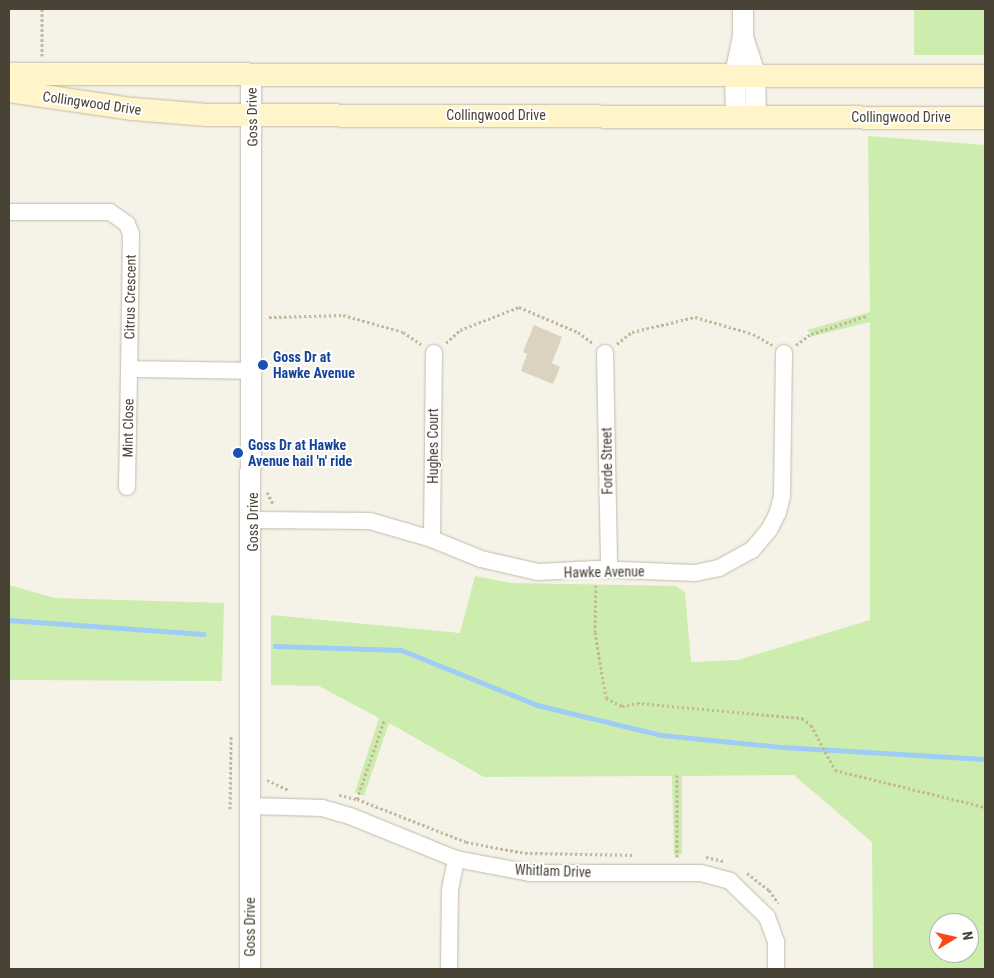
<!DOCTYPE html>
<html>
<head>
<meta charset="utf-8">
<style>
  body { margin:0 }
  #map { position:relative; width:994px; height:978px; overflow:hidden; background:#f5f2e8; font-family:"Roboto Condensed",sans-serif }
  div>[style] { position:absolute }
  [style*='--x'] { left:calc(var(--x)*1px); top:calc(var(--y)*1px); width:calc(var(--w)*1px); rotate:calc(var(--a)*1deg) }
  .green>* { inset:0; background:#ccedae; transform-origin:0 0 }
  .stream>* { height:5px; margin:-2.5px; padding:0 2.5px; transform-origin:2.5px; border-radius:2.5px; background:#a0cdf6 }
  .building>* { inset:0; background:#dbd2bf }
  .path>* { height:3px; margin-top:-1.5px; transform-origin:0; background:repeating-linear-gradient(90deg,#c5b89a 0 2.5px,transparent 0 5px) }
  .roads { filter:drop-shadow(0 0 1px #c2bbaa) drop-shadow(0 0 1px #c2bbaa) }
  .minor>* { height:16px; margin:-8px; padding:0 8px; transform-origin:8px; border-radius:8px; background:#fff }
  .tertiary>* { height:20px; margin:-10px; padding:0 10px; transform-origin:10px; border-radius:10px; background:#fff }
  .secondary>* { height:22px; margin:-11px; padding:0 11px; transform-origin:11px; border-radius:11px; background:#fff5c8 }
  .dots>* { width:14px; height:14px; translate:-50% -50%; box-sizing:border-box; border:2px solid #fff; border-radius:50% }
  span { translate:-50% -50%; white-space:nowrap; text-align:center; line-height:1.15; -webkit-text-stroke:4px #fff; paint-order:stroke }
  .street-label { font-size:14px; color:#494336 }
  .transit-label { font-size:14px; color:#164399; font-weight:700 }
  .left { translate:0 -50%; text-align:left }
  .frame { position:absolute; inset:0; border:10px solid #494336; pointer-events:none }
  .north { position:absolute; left:929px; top:913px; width:50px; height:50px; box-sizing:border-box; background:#fff; border:1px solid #b6b4af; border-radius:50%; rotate:81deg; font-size:14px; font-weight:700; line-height:20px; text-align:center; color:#494336 }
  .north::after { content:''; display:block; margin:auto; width:18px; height:22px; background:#ff4715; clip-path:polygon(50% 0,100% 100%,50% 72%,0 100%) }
</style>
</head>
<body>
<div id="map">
  <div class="green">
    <i style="left:914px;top:9px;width:71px;height:46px"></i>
    <i style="clip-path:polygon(evenodd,868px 136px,985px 145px,985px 969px,873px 969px,872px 842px,794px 775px,682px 776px,682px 854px,674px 855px,672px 776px,484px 777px,389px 723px,364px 796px,355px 792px,379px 718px,319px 686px,271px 685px,271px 615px,460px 633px,475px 576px,511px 583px,676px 586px,685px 592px,691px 662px,738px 660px,870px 620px,870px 322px,813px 336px,807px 330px,870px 312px,868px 136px,939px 923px,969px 923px,969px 953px,939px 953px,939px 923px)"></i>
    <i style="clip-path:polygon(9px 585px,54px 598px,224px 603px,222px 681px,9px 680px)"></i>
  </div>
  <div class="stream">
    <i style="--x:9;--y:620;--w:195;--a:4.1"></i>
    <i style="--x:275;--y:646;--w:126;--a:1.8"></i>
    <i style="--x:401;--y:650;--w:147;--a:22"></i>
    <i style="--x:537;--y:705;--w:128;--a:13.6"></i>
    <i style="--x:661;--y:735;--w:122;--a:5.7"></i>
    <i style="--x:782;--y:747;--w:203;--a:3.4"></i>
  </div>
  <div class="building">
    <i style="clip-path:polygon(534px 325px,562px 337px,552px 363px,560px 367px,553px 384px,521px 371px,527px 354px,523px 352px)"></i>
  </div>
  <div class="path">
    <i style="--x:42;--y:56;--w:47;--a:-90"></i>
    <i style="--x:269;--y:317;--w:74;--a:-1.5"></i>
    <i style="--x:343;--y:315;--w:62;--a:15.8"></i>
    <i style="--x:403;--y:332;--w:22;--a:34"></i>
    <i style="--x:446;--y:343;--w:19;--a:-43"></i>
    <i style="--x:460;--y:330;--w:63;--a:-21.3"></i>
    <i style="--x:519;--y:307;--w:64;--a:23"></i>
    <i style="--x:578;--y:332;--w:20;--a:37"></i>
    <i style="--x:617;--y:344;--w:19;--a:-39"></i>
    <i style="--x:632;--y:332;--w:65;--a:-13.4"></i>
    <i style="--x:695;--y:317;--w:60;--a:16.3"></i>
    <i style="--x:753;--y:334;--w:22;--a:30"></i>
    <i style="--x:796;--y:345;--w:19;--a:-36"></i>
    <i style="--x:811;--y:334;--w:58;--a:-18.1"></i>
    <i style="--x:267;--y:492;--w:13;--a:63"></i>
    <i style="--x:596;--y:585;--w:47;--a:91.2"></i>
    <i style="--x:595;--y:632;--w:67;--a:80.5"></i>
    <i style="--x:606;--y:698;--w:18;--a:27"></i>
    <i style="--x:622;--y:706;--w:15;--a:-11"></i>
    <i style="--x:637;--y:703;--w:166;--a:5.2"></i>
    <i style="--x:802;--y:718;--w:11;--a:38"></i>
    <i style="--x:811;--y:725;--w:51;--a:61.9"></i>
    <i style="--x:835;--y:770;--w:154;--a:13.9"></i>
    <i style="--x:267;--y:780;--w:23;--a:25"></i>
    <i style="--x:339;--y:795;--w:18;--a:13"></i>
    <i style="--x:357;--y:799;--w:117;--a:21.5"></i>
    <i style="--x:466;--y:842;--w:60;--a:10.6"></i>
    <i style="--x:525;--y:853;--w:110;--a:1"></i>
    <i style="--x:357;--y:799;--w:83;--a:-70.9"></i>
    <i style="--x:230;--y:809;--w:74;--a:-89.2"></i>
    <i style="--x:677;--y:857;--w:82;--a:-90"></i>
    <i style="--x:706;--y:857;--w:18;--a:13"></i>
    <i style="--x:747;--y:873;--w:28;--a:38"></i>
    <i style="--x:769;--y:890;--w:16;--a:55"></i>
  </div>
  <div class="roads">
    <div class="minor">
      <i style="--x:9;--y:212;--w:101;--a:0"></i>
      <i style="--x:110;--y:212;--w:21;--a:35"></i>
      <i style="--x:127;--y:224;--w:11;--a:68"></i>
      <i style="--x:131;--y:234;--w:135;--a:90.8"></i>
      <i style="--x:129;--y:369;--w:124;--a:0.9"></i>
      <i style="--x:605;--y:353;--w:217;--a:88.9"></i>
      <i style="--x:127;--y:487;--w:118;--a:-89"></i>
      <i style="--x:253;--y:520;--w:117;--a:0.5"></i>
      <i style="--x:370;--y:521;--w:65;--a:16.2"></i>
      <i style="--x:432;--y:539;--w:53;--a:22.2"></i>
      <i style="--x:481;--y:559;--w:58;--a:12.8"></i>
      <i style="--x:538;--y:572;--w:58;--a:-3"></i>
      <i style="--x:596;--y:569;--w:99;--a:2.3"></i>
      <i style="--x:695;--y:573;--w:25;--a:-12"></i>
      <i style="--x:719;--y:568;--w:38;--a:-29"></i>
      <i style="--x:752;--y:550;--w:26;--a:-50"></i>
      <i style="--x:769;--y:530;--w:20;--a:-63"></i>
      <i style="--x:778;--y:512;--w:16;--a:-76"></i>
      <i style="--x:782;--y:496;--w:143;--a:-89.2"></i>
      <i style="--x:432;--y:539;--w:186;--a:-89.4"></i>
      <i style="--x:251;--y:806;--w:71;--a:1.6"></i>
      <i style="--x:322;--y:808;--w:29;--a:16"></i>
      <i style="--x:350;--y:816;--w:114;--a:22.1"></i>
      <i style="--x:456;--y:859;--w:75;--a:10.7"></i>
      <i style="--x:530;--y:873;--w:171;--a:0"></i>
      <i style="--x:701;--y:873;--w:30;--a:15"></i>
      <i style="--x:730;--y:881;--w:52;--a:44.2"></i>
      <i style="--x:767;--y:917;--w:27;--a:70"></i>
      <i style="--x:776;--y:942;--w:27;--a:90"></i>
      <i style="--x:449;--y:969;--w:79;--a:-89.3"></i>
      <i style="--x:450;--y:890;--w:32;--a:-79"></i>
    </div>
    <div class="tertiary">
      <i style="--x:743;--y:37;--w:39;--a:72"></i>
      <i style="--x:755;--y:74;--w:43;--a:88.7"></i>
      <i style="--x:736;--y:117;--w:43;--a:-91.3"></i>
      <i style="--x:735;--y:74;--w:40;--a:-78"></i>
      <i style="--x:743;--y:35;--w:26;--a:-90"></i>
      <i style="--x:250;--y:969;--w:894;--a:-89.94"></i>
    </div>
    <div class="secondary">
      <i style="--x:9;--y:74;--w:976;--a:0.12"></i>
      <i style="--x:9;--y:91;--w:125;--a:8.3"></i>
      <i style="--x:133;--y:109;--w:74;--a:4.6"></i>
      <i style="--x:207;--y:115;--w:778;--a:0.22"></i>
    </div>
  </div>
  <div class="dots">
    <i style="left:263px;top:365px;background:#1a4fb4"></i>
    <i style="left:238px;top:453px;background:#1a4fb4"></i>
  </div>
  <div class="street-label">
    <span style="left:92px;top:103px;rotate:8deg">Collingwood Drive</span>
    <span style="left:496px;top:115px">Collingwood Drive</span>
    <span style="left:252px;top:117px;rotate:-91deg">Goss Drive</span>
    <span style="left:901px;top:117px">Collingwood Drive</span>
    <span style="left:130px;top:297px;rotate:-89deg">Citrus Crescent</span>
    <span style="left:128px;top:428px;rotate:-89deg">Mint Close</span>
    <span style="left:433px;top:446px;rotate:-90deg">Hughes Court</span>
    <span style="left:607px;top:461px;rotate:-91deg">Forde Street</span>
    <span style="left:253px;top:522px;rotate:-90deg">Goss Drive</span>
    <span style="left:604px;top:572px;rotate:-1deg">Hawke Avenue</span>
    <span style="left:553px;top:871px;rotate:2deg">Whitlam Drive</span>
    <span style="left:250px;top:927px;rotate:-90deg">Goss Drive</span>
  </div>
  <div class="transit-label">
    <span class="left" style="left:273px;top:365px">Goss Dr at<br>Hawke Avenue</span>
    <span class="left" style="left:248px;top:453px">Goss Dr at Hawke<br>Avenue hail 'n' ride</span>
  </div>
  <div class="frame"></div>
  <div class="north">N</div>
</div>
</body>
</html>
